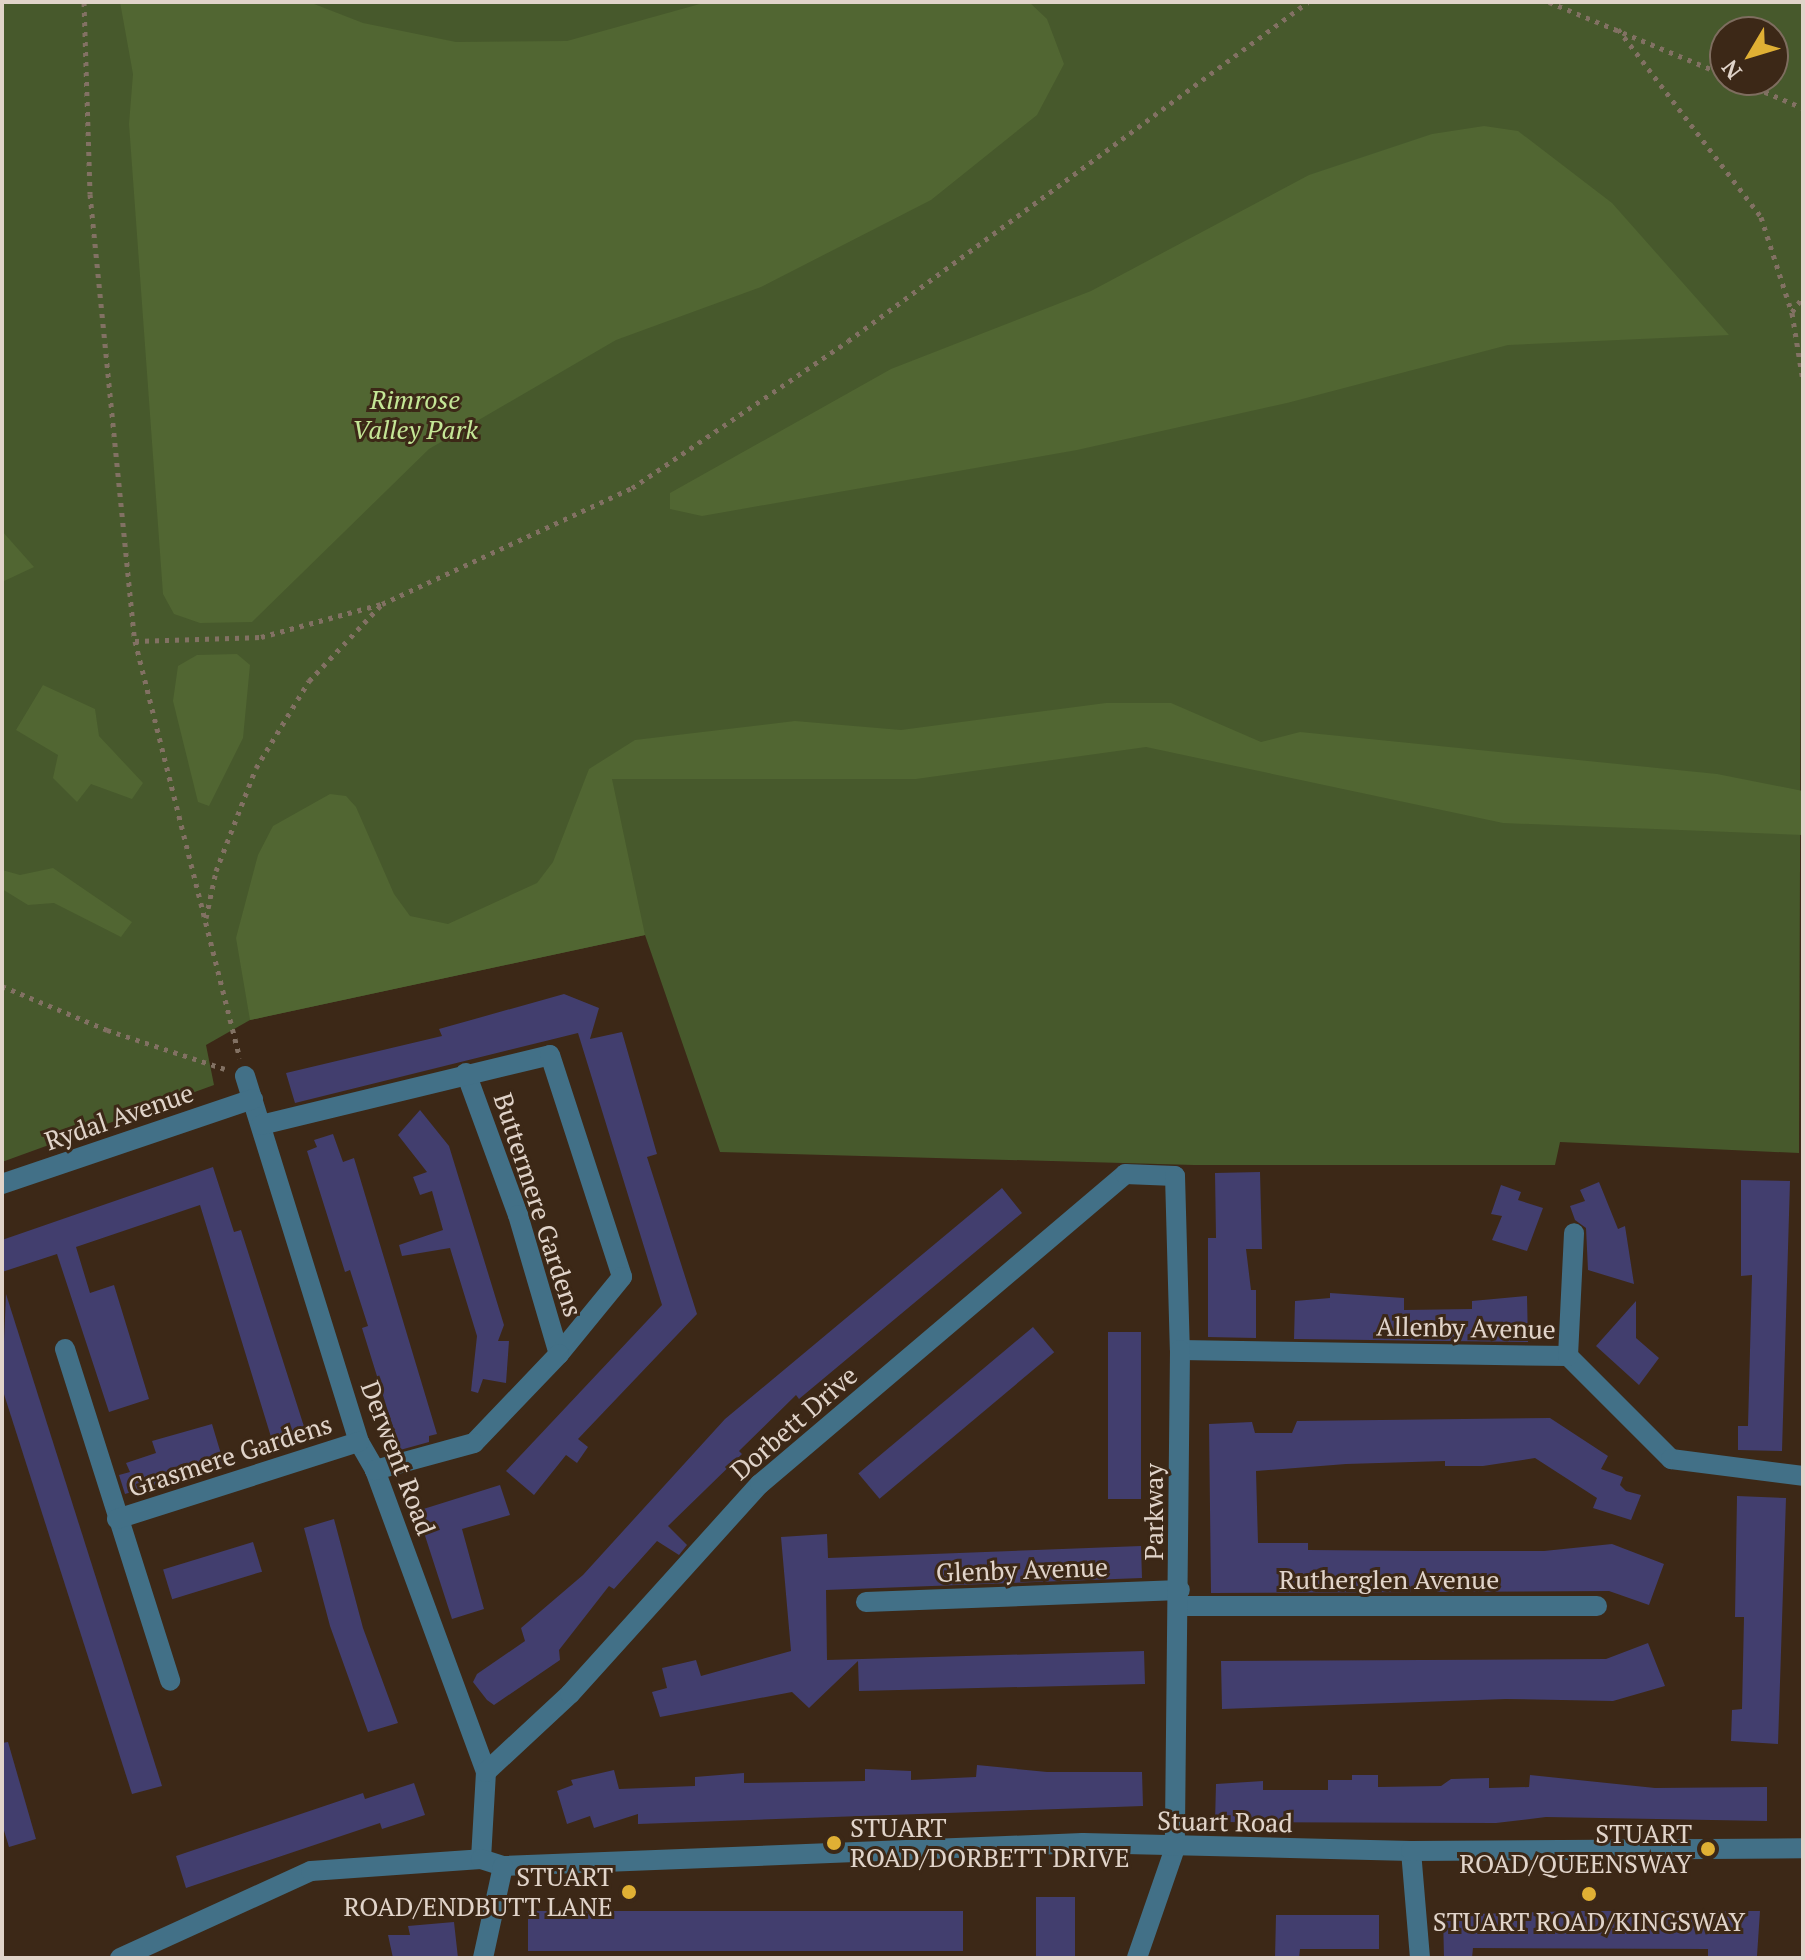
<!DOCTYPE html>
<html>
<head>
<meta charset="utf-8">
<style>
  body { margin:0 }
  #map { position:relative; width:1805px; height:1960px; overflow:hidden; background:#3c2817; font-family:"PT Serif",serif }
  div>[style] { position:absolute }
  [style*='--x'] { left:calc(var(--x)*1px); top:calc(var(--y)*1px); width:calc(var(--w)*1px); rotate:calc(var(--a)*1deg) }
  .green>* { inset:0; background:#47592c }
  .forest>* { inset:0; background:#516632 }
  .building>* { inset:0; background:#423e6e; transform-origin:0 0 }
  .path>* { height:5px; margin-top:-2.5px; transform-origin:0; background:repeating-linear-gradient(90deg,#827163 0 4px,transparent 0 10px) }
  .minor>* { height:20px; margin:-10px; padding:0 10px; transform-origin:10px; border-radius:10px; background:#427087 }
  .dots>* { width:22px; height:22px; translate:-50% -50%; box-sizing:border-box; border:4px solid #3c2817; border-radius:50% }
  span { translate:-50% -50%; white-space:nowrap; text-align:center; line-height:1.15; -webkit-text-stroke:6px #3c2817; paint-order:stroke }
  .park-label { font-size:26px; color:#c4e696; font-style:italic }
  .street-label { font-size:26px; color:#e1d4ca }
  .poi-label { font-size:26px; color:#e1d4ca }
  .left { translate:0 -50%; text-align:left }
  .right { translate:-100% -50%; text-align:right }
  .frame { position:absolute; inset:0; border:4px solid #e1d4ca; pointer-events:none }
  .north { position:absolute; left:1709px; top:16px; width:80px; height:80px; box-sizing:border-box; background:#3c2817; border:2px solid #7e6d5f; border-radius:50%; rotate:232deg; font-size:22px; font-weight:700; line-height:32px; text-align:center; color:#e1d4ca }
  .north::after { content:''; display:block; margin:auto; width:28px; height:36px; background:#e0b034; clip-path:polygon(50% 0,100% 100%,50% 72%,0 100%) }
</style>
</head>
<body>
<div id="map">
  <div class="green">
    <i style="clip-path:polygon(evenodd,2px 2px,1803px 2px,1799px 1153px,1560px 1142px,1555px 1165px,1194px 1165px,720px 1152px,645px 935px,250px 1020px,206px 1045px,214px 1085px,2px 1162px,2px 2px,1725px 32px,1773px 32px,1773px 80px,1725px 80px,1725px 32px)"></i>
  </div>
  <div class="forest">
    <i style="clip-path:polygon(120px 2px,309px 2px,363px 23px,456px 42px,567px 41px,707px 2px,1029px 2px,1047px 19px,1064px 64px,1037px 115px,931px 200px,761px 287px,616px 340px,429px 449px,252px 622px,200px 623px,174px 614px,163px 594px,129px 124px,133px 74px)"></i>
    <i style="clip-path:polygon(1484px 126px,1518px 131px,1612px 203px,1729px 335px,1508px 345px,1287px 403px,1077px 450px,702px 516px,670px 509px,670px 493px,891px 369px,1091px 291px,1309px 175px,1432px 134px)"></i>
    <i style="clip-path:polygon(2px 531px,34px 567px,2px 582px)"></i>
    <i style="clip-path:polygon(237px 654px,250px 665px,243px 738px,209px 806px,198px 802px,173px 701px,178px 666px,197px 655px)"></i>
    <i style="clip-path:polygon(43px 685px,95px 709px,99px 736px,143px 783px,132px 799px,91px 784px,77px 802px,53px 778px,58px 755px,16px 730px)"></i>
    <i style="clip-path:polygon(1106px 703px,1171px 703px,1261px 742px,1300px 732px,1717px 774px,1803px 791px,1803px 835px,1503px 823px,1146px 747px,916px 779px,612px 779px,645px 935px,250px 1020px,236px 938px,258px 855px,273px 826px,330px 794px,346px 796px,356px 807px,394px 894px,410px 916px,448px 924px,537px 883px,553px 862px,589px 769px,635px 740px,795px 721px,901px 730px)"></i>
    <i style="clip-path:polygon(53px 868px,132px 922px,121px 937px,54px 903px,28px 905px,2px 889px,2px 870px,20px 875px)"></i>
  </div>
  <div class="building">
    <i style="clip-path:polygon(564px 994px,599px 1008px,590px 1039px,622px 1032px,657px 1154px,647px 1157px,697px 1314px,578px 1439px,588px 1447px,577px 1463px,566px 1455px,534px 1495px,506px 1471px,662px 1305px,578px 1033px,295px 1103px,286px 1073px,442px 1036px,439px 1029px)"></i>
    <i style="clip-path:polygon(420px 1110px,449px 1146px,504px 1325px,498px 1341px,509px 1341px,506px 1383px,483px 1379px,478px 1393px,471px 1391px,477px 1336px,450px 1248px,402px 1256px,399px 1245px,443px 1230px,432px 1191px,420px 1195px,413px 1177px,427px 1172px,398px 1135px)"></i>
    <i style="clip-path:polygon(333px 1134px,343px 1162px,354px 1158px,437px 1434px,429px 1436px,429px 1442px,400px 1450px,362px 1328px,368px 1326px,350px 1270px,345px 1272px,307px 1151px,317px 1147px,314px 1140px)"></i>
    <i style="clip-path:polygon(213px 1167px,234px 1232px,241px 1230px,308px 1439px,275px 1450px,200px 1205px,76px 1247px,90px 1293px,114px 1285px,149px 1399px,109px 1412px,57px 1254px,2px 1272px,2px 1240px)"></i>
    <i style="clip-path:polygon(1260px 1172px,1262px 1249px,1246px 1249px,1251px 1290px,1256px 1290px,1256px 1338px,1208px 1337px,1208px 1238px,1216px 1238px,1215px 1173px)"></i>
    <i style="clip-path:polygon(1741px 1180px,1790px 1181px,1782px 1451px,1738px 1450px,1738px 1426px,1748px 1426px,1752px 1275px,1741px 1276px)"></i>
    <i style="clip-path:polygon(1599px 1182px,1618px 1229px,1625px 1226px,1634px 1284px,1588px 1270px,1586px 1228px,1575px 1220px,1570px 1206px,1585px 1201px,1580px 1190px)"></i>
    <i style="clip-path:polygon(1501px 1185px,1521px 1192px,1518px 1200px,1543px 1208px,1527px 1251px,1492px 1240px,1502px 1216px,1491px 1214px)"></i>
    <i style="clip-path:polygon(1002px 1188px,1022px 1213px,799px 1399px,796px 1395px,739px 1451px,742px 1454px,668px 1526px,687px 1545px,679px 1555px,657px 1541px,614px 1589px,609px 1586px,559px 1650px,560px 1660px,494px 1705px,487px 1700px,473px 1682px,477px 1674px,525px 1641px,521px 1628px,583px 1575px,725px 1419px)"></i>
    <i style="clip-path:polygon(1330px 1293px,1404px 1298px,1404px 1310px,1472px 1309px,1472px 1301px,1527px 1296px,1528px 1342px,1294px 1339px,1295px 1301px,1330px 1298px)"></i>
    <i style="clip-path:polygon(6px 1294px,162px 1786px,132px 1794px,2px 1388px)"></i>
    <i style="clip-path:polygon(1636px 1301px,1636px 1338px,1659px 1358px,1639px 1385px,1596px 1346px)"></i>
    <i style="left:1033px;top:1327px;width:33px;height:228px;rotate:50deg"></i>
    <i style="left:1108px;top:1332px;width:33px;height:167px"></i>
    <i style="clip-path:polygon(1550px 1418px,1608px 1456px,1601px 1469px,1623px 1477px,1620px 1485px,1626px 1491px,1641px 1495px,1631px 1520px,1593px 1508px,1597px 1498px,1535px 1458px,1483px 1466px,1445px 1466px,1445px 1461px,1346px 1464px,1256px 1471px,1258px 1543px,1308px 1543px,1308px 1550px,1420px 1551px,1544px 1551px,1612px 1544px,1664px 1564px,1649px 1605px,1609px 1591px,1211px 1593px,1209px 1424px,1252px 1422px,1255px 1433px,1292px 1433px,1297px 1421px)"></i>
    <i style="clip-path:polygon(212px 1424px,224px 1464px,125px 1494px,119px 1475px,130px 1472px,126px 1463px,156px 1453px,152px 1441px)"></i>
    <i style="clip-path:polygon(500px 1485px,510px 1515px,462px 1529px,484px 1609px,452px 1619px,417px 1511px)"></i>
    <i style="clip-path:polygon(1737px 1496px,1786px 1498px,1778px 1744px,1731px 1741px,1732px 1710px,1742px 1709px,1744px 1617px,1735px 1617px)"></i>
    <i style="clip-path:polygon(334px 1519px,363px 1628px,398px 1723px,368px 1732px,330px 1626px,304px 1528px)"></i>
    <i style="clip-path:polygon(827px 1534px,828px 1558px,1141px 1546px,1142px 1578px,826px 1590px,827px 1660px,1144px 1651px,1145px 1684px,859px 1691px,858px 1661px,809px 1708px,792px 1692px,660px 1717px,652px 1692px,667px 1688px,662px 1668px,696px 1660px,701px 1676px,791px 1651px,781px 1537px)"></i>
    <i style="left:253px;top:1542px;width:31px;height:94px;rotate:73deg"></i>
    <i style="clip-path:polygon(1648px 1643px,1665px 1686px,1613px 1701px,1506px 1699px,1222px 1709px,1221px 1661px,1606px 1659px)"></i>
    <i style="clip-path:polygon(8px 1742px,36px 1839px,9px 1847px,2px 1824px,2px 1743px)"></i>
    <i style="clip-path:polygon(977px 1765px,1047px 1772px,1142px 1772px,1143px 1806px,638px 1824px,638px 1814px,594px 1828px,590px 1816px,567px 1824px,557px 1791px,573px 1785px,571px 1780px,614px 1770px,619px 1789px,695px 1786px,695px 1777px,744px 1773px,744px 1783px,865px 1781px,865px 1769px,911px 1771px,911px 1780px,976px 1777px)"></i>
    <i style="clip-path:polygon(1352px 1775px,1378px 1775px,1378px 1787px,1441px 1786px,1451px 1779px,1489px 1778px,1489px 1788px,1529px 1787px,1530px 1775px,1655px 1788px,1767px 1787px,1767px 1821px,1546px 1817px,1496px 1823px,1215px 1822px,1216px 1784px,1263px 1781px,1263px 1790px,1328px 1790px,1328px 1780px,1352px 1780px)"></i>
    <i style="clip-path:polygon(414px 1783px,425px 1815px,382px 1829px,380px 1823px,186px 1888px,176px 1856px,363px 1793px,365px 1799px)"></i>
    <i style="left:1075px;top:1897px;width:59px;height:39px;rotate:90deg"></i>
    <i style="left:963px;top:1911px;width:40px;height:435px;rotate:90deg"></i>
    <i style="clip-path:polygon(1577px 1911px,1760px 1911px,1757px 1956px,1708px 1958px,1708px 1949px,1473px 1948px,1472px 1958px,1444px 1958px,1443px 1915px)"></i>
    <i style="clip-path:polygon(1276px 1915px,1379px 1915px,1379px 1949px,1300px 1949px,1299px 1958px,1275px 1958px)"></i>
    <i style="clip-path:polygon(454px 1922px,458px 1958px,393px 1958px,388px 1935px,410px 1935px,408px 1926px)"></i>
  </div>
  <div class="path">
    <i style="--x:84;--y:2;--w:192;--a:88.2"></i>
    <i style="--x:90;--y:194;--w:449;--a:84.3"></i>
    <i style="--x:135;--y:641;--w:430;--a:75.9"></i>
    <i style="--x:1549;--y:2;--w:191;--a:22.5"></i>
    <i style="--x:1618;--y:29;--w:236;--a:52.7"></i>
    <i style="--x:1761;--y:217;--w:101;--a:72.1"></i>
    <i style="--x:1792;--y:313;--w:69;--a:80.8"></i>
    <i style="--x:1737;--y:80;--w:72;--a:23"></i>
    <i style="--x:1792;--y:312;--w:19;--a:-54"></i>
    <i style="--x:135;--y:641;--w:126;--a:-1.8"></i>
    <i style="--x:261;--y:637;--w:125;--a:-15.3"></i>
    <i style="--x:382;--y:604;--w:276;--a:-24.9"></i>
    <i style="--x:632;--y:488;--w:261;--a:-34.2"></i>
    <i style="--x:848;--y:341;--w:571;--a:-36.39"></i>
    <i style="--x:206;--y:918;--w:48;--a:-78"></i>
    <i style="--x:216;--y:871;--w:110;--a:-68.8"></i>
    <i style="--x:256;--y:768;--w:102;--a:-58.7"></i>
    <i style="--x:309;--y:681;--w:105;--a:-46.5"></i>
    <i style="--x:2;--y:986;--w:114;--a:22.7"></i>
    <i style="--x:107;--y:1030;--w:124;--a:18.3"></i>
  </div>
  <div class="minor">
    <i style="--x:466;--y:1073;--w:151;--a:69.9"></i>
    <i style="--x:518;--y:1215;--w:145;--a:73.6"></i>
    <i style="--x:245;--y:1076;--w:383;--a:72.7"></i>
    <i style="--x:359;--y:1442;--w:32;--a:60"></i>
    <i style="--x:375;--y:1470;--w:322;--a:69.8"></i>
    <i style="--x:486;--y:1772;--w:87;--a:93.3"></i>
    <i style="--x:261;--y:1125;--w:297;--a:-13.6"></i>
    <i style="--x:550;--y:1055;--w:233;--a:72"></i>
    <i style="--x:622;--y:1277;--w:99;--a:129.3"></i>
    <i style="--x:559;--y:1354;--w:123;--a:133.7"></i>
    <i style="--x:474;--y:1443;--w:103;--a:164.7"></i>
    <i style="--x:2;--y:1184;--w:265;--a:-18.7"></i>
    <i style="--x:65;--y:1349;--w:348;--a:72.4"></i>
    <i style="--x:1180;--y:1350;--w:388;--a:0.9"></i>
    <i style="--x:1568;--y:1356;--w:146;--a:45"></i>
    <i style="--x:1671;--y:1459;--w:133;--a:7.3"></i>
    <i style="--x:1568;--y:1356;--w:123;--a:-87.2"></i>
    <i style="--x:117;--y:1519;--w:254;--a:-17.7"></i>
    <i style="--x:866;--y:1602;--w:314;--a:-2.2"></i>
    <i style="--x:1180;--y:1606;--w:417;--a:0"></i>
    <i style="--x:486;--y:1772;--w:115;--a:-42.9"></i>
    <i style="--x:570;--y:1694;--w:283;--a:-47.9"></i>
    <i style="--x:760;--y:1484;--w:479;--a:-40.3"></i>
    <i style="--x:1125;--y:1174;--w:50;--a:2.3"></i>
    <i style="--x:1175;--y:1176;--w:174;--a:88.4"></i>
    <i style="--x:1180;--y:1350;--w:498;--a:90.6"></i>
    <i style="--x:1175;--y:1848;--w:116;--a:109.1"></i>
    <i style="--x:1411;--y:1851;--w:107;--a:85.2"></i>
    <i style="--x:120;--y:1958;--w:210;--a:-24.5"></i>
    <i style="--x:311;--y:1871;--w:170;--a:-4"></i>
    <i style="--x:481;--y:1859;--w:23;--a:18"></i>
    <i style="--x:503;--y:1866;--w:580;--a:-2.27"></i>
    <i style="--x:1083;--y:1843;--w:328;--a:1.4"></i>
    <i style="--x:1411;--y:1851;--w:392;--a:-0.4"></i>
    <i style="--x:483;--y:1958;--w:94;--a:-77.7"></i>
  </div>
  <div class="dots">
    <i style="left:834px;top:1843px;background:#e0b034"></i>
    <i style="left:1708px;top:1849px;background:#e0b034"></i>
    <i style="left:629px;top:1892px;background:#e0b034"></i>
    <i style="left:1589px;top:1894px;background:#e0b034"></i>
  </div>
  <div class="park-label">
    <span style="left:415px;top:415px">Rimrose<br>Valley Park</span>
  </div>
  <div class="street-label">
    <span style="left:119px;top:1117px;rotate:-19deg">Rydal Avenue</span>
    <span style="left:538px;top:1205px;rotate:72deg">Buttermere Gardens</span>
    <span style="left:1466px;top:1328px;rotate:1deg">Allenby Avenue</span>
    <span style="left:794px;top:1423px;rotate:-41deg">Dorbett Drive</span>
    <span style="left:230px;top:1456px;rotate:-18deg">Grasmere Gardens</span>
    <span style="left:398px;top:1458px;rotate:69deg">Derwent Road</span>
    <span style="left:1154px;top:1512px;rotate:-90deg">Parkway</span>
    <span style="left:1022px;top:1570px;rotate:-2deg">Glenby Avenue</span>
    <span style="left:1389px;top:1580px">Rutherglen Avenue</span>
    <span style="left:1225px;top:1822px;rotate:1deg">Stuart Road</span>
  </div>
  <div class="poi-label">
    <span class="left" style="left:850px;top:1843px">STUART<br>ROAD/DORBETT DRIVE</span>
    <span class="right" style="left:1692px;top:1849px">STUART<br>ROAD/QUEENSWAY</span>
    <span class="right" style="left:613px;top:1892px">STUART<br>ROAD/ENDBUTT LANE</span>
    <span style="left:1589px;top:1922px">STUART ROAD/KINGSWAY</span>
  </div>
  <div class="frame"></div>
  <div class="north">N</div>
</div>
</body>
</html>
